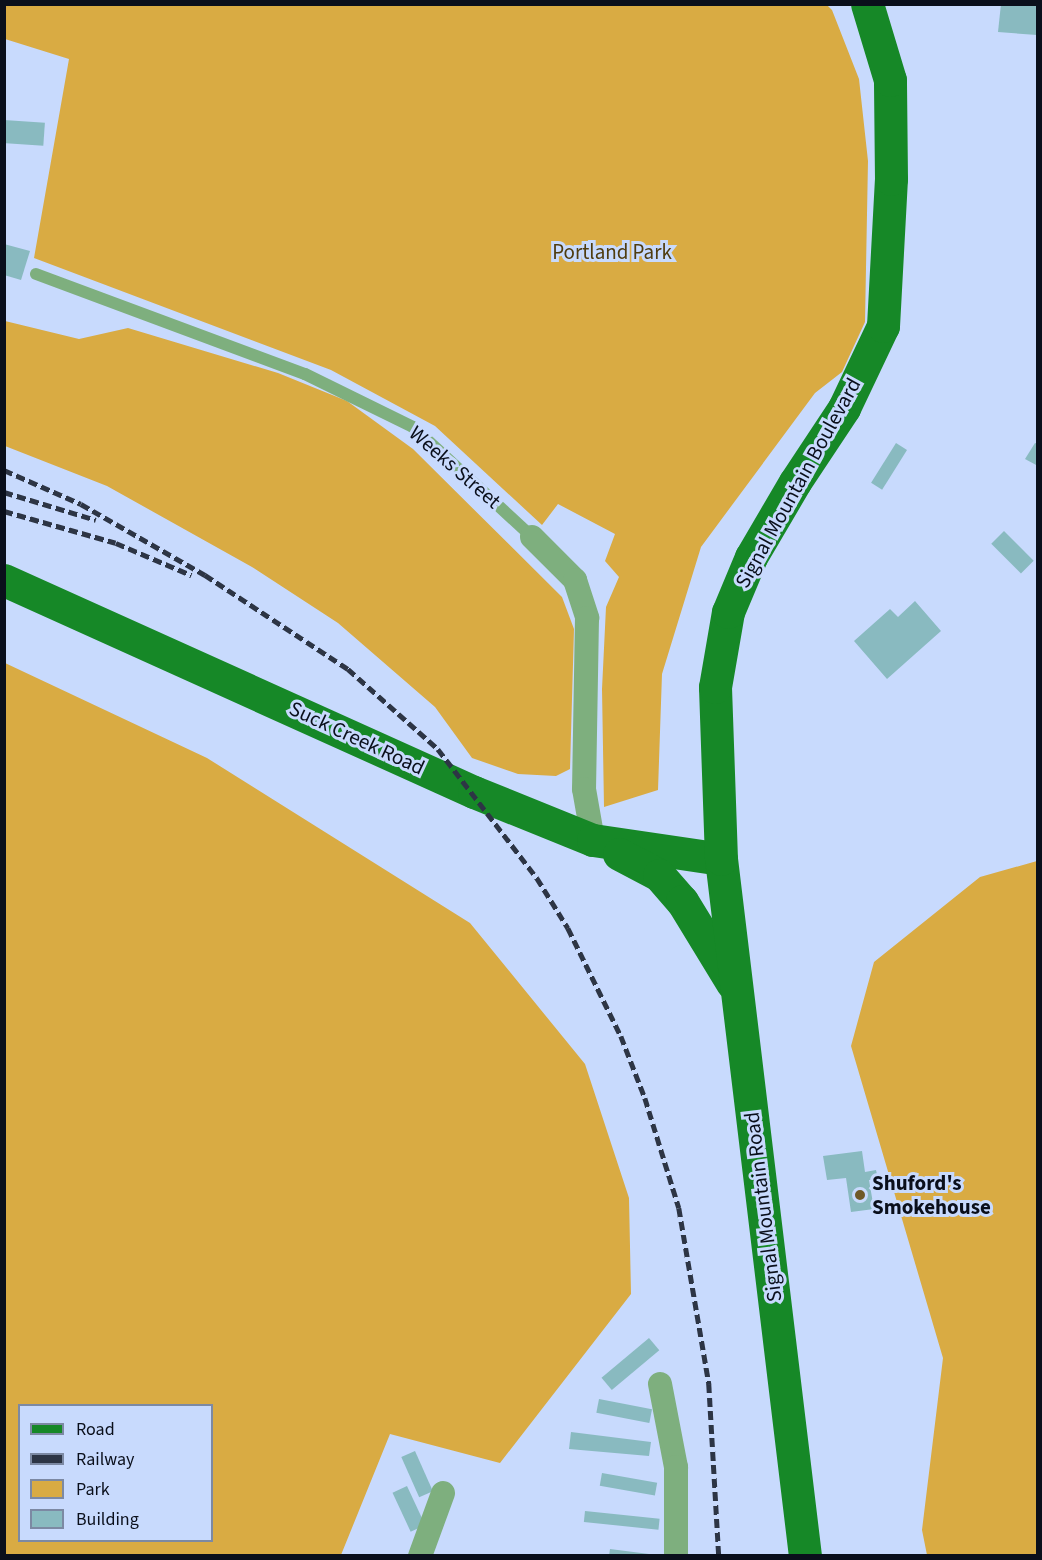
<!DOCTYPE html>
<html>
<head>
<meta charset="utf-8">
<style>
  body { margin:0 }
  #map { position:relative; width:1042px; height:1560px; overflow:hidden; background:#c8dafd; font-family:"Source Sans 3",sans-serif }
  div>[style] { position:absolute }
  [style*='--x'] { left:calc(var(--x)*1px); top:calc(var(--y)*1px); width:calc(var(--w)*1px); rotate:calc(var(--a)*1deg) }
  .green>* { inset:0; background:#d9ab43 }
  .building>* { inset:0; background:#89bac0; transform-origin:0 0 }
  .lane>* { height:12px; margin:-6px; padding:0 6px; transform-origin:6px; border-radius:6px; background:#7eaf7e }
  .street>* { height:24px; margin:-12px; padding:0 12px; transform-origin:12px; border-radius:12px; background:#7eaf7e }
  .primary>* { height:33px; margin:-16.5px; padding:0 16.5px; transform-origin:16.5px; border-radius:16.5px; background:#168827 }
  .rail>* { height:4.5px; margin-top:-2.25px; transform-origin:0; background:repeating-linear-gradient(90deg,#2d3545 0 9px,transparent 0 13.5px) }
  .dots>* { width:16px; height:16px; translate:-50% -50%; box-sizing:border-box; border:3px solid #c8dafd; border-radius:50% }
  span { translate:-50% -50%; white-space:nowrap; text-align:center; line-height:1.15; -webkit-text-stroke:6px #c8dafd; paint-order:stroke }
  .park-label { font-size:21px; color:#4f3c0f }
  .street-label { font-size:21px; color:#0a0f1b }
  .poi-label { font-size:21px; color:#0a0f1b; font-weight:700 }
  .left { translate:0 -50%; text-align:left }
  .frame { position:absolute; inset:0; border:6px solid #0a0f1b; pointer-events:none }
  .legend { position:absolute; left:18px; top:1404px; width:195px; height:138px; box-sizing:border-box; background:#c8dafd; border:2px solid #7c89a3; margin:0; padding:8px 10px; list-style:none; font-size:18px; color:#0a0f1b }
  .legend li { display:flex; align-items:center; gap:12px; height:30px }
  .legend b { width:30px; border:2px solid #7c89a3 }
</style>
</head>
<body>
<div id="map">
  <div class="green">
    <i style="clip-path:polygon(5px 4px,826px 4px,832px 10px,859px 79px,868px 161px,865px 322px,842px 372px,815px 393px,701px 547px,662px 674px,658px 790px,604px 807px,602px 689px,606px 607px,619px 577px,605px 561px,615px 534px,558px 504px,542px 525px,435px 426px,331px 370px,34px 258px,69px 59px,5px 39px)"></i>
    <i style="clip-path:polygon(5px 321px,79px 339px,128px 328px,278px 373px,347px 401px,413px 449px,562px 597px,574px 629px,570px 769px,556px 776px,518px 774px,472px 758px,435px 707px,338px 623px,252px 567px,107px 486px,5px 446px)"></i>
    <i style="clip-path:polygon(evenodd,5px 663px,207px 758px,470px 923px,585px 1064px,629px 1198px,631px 1294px,500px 1463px,390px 1434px,341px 1555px,5px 1555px,5px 663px,20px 1406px,212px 1406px,212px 1540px,20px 1540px,20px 1406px)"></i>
    <i style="clip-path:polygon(1037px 861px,1037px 1555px,927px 1555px,922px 1530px,943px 1358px,851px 1046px,874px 962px,980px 877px)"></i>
  </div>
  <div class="building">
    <i style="clip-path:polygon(1001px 4px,1038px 4px,1037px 35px,998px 32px)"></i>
    <i style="left:4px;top:120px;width:41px;height:23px;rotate:4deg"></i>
    <i style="clip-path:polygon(4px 244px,30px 251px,21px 280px,4px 275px)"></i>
    <i style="left:896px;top:443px;width:13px;height:47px;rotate:32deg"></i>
    <i style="clip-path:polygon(1035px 443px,1038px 444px,1038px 466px,1025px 459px)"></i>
    <i style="left:1004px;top:531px;width:42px;height:18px;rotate:45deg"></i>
    <i style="clip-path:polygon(915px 601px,941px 631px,887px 679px,854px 641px,890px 609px,898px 617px)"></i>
    <i style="clip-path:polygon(862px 1151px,865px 1172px,876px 1170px,878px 1179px,869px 1180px,874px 1209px,851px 1212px,846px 1178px,827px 1180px,823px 1156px)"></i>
    <i style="left:649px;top:1338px;width:16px;height:62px;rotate:50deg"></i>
    <i style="left:599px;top:1399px;width:54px;height:14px;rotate:11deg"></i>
    <i style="clip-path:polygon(571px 1432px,651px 1442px,649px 1456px,569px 1449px)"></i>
    <i style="left:415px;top:1451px;width:44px;height:15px;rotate:66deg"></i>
    <i style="left:602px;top:1473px;width:56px;height:13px;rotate:10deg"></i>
    <i style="left:407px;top:1486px;width:43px;height:16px;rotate:65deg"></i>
    <i style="left:585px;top:1511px;width:75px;height:11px;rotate:6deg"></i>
    <i style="clip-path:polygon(610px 1549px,649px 1554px,649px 1556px,609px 1556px)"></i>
  </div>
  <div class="lane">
    <i style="--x:36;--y:274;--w:287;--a:20.4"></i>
    <i style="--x:305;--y:374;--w:120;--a:26.1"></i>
    <i style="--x:413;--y:427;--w:162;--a:42.7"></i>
  </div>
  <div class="street">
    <i style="--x:532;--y:537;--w:61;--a:45"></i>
    <i style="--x:575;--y:580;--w:40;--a:72"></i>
    <i style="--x:587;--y:618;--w:171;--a:91"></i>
    <i style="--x:584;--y:789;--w:52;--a:80"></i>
    <i style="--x:660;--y:1384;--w:85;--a:79.1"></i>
    <i style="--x:676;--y:1467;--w:89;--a:90"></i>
    <i style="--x:420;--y:1556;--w:67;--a:-69.9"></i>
  </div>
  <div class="primary">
    <i style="--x:4;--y:580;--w:516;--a:24.28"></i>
    <i style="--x:474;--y:792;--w:128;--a:22"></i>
    <i style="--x:593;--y:840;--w:129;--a:8.4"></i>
    <i style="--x:619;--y:854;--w:45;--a:27.7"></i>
    <i style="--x:659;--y:875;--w:35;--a:49"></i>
    <i style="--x:682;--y:901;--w:96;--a:58.6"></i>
    <i style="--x:805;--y:1556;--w:702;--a:-96.87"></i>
    <i style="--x:721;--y:859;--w:172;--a:-92"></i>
    <i style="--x:715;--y:687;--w:76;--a:-80.2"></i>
    <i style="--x:728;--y:612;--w:60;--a:-67.3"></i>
    <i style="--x:751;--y:557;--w:87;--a:-59.6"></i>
    <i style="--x:795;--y:482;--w:89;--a:-56.5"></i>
    <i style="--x:844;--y:408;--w:91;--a:-64.6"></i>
    <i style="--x:883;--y:326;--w:147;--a:-86.9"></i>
    <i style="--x:891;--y:179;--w:99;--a:-90.6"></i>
    <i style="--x:890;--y:80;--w:79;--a:-106.8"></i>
  </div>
  <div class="rail">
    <i style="--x:4;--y:470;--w:84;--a:23.8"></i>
    <i style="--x:81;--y:504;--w:143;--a:29.8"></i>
    <i style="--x:205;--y:575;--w:171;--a:33.3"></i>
    <i style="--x:348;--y:669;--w:120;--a:41.6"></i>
    <i style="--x:438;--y:749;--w:163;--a:52.5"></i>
    <i style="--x:537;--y:878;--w:59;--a:58.2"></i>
    <i style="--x:568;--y:928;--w:120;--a:63.9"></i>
    <i style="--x:621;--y:1036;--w:66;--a:68.8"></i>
    <i style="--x:645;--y:1098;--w:115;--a:72.8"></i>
    <i style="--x:679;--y:1208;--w:179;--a:80.3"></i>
    <i style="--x:709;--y:1384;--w:172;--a:86.7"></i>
    <i style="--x:4;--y:492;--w:96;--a:16.9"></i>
    <i style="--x:4;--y:511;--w:116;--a:15.9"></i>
    <i style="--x:116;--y:543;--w:82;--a:23.1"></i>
  </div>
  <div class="dots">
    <i style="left:860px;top:1195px;background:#6f5928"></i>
  </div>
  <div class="park-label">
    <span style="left:612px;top:252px">Portland Park</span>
  </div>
  <div class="street-label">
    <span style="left:455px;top:467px;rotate:41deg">Weeks Street</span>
    <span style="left:798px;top:483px;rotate:-61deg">Signal Mountain Boulevard</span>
    <span style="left:357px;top:738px;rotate:25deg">Suck Creek Road</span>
    <span style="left:763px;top:1207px;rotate:-97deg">Signal Mountain Road</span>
  </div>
  <div class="poi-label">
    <span class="left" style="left:872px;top:1195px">Shuford's<br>Smokehouse</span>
  </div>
  <div class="frame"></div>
  <ul class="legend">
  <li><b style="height:8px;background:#168827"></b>Road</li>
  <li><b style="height:8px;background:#2d3545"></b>Railway</li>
  <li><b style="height:16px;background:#d9ab43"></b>Park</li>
  <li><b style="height:16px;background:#89bac0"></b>Building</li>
  </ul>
</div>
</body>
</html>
